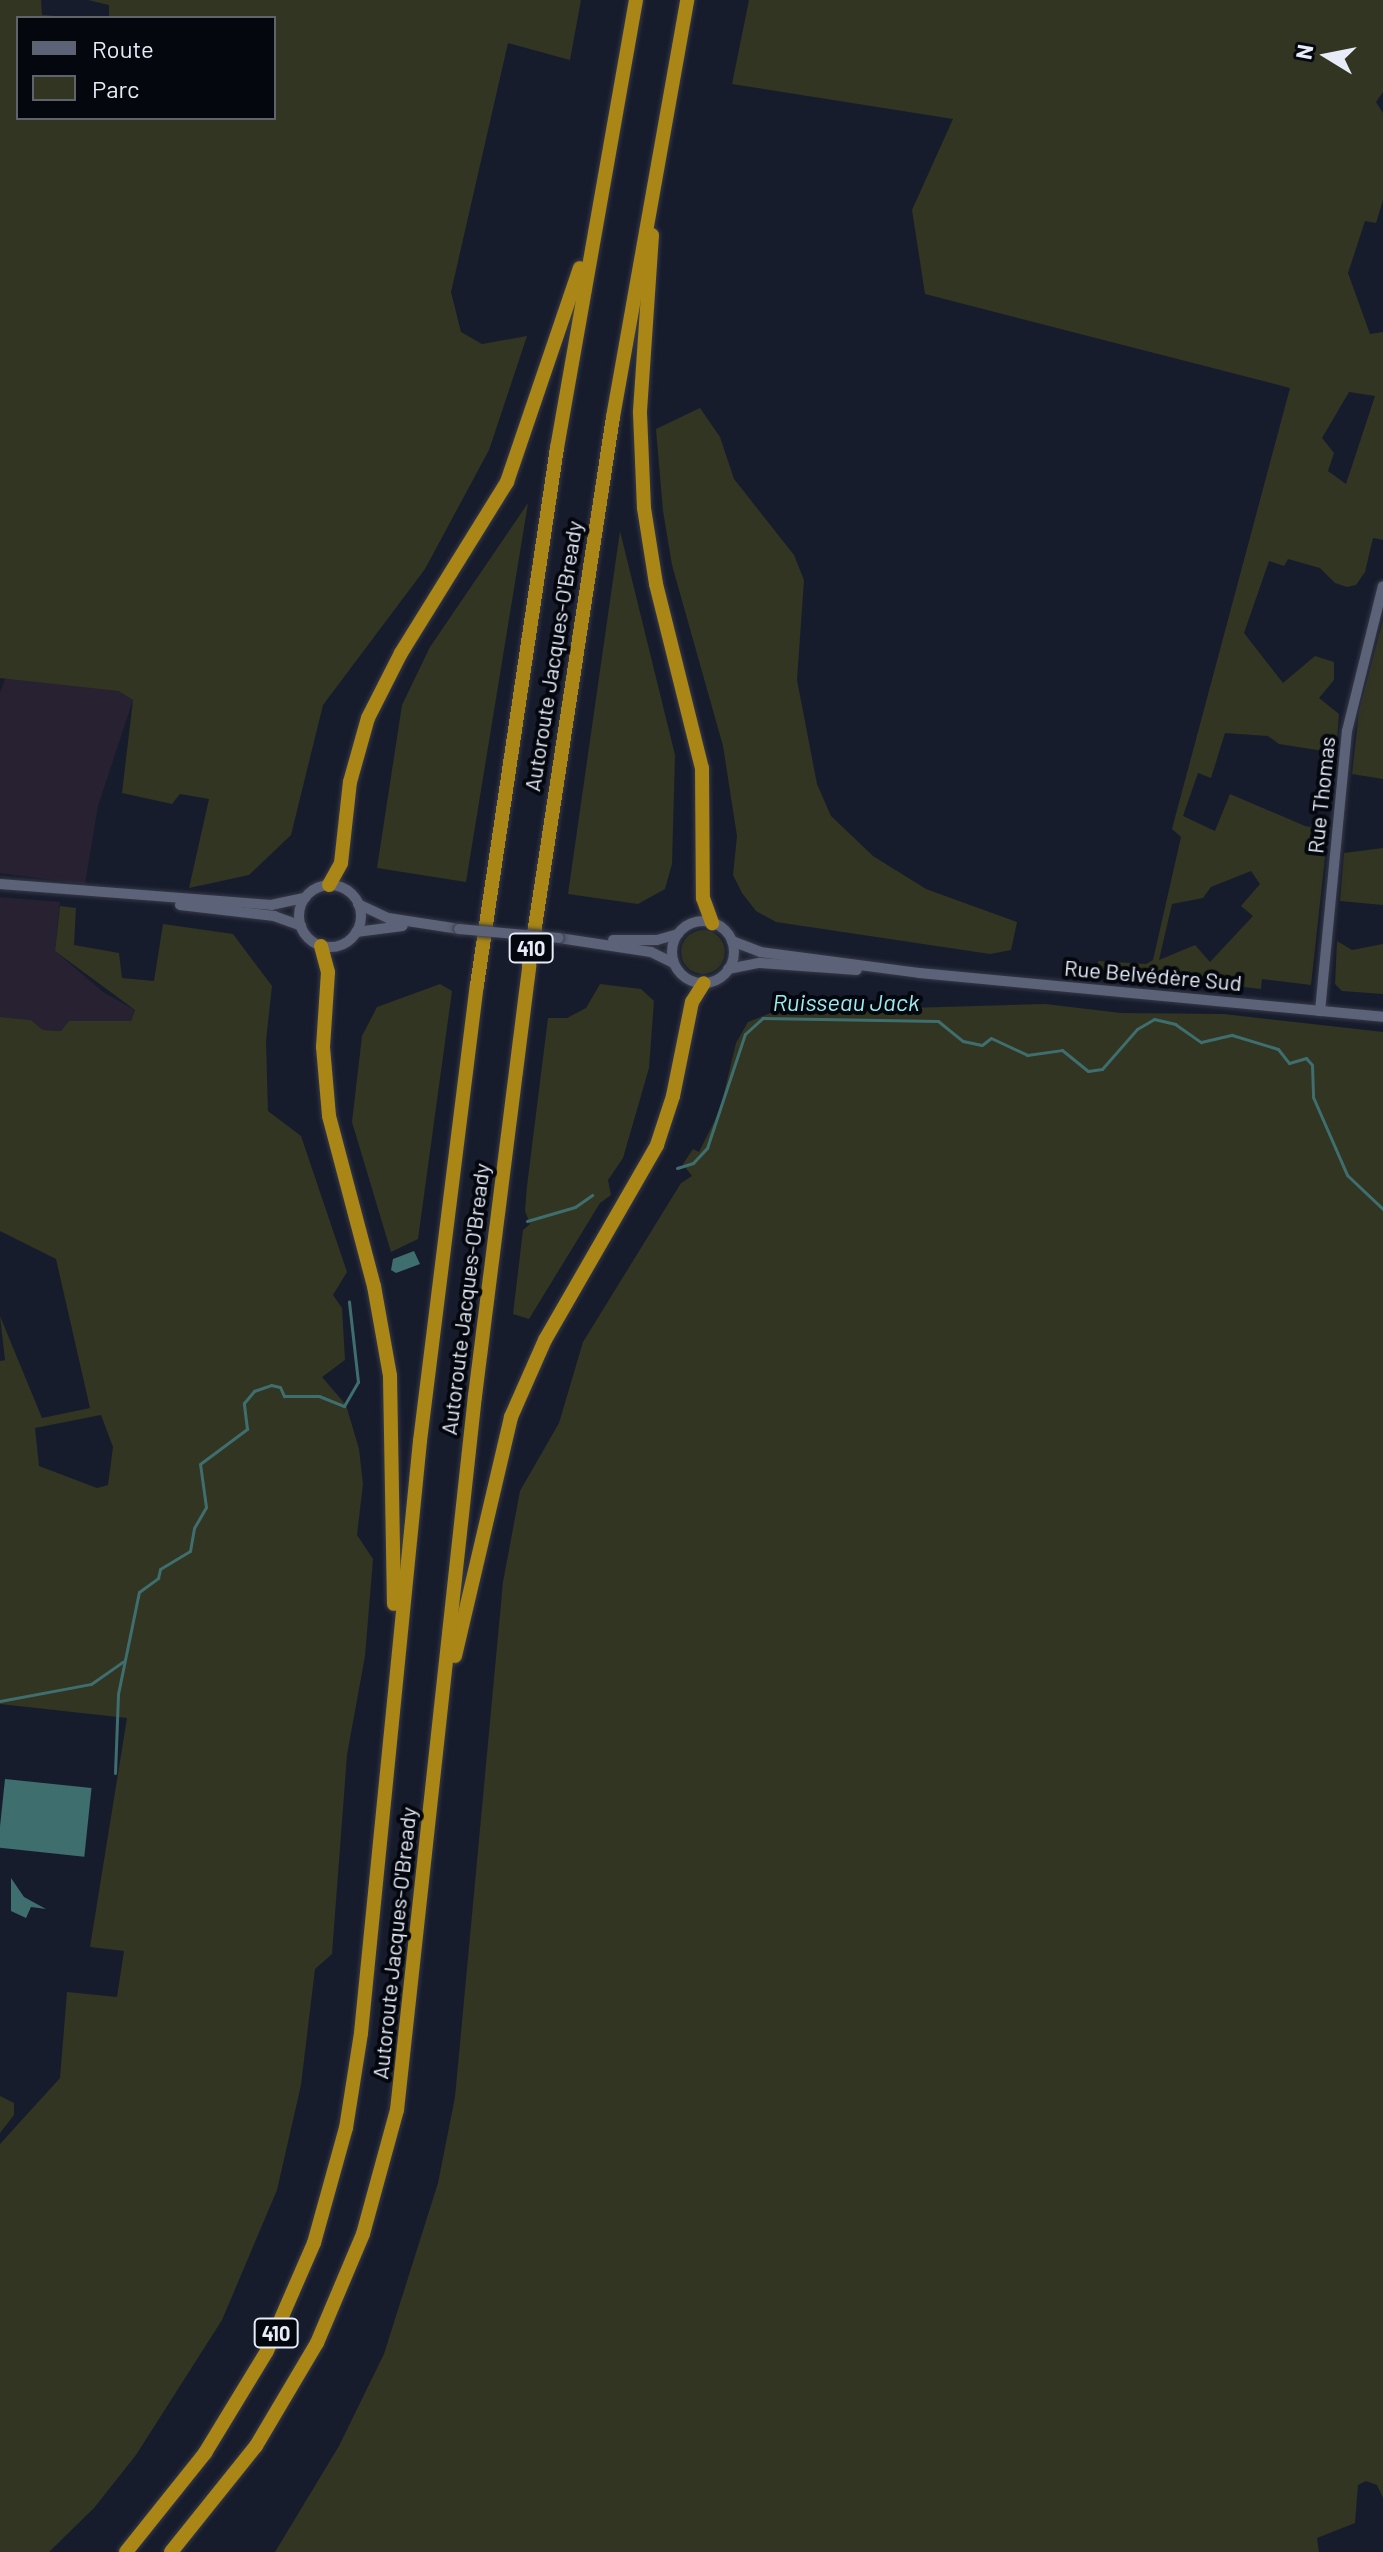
<!DOCTYPE html>
<html>
<head>
<meta charset="utf-8">
<style>
  body { margin:0 }
  #map { position:relative; width:1383px; height:2552px; overflow:hidden; background:#171c2d; font-family:Barlow,sans-serif }
  div>[style] { position:absolute }
  [style*='--x'] { left:calc(var(--x)*1px); top:calc(var(--y)*1px); width:calc(var(--w)*1px); rotate:calc(var(--a)*1deg) }
  .commercial>* { inset:0; background:#272131 }
  .green>* { inset:0; background:#313521 }
  .round { border-radius:50% }
  .water>* { inset:0; background:#3f6e6f; transform-origin:0 0 }
  .stream>* { height:3px; margin:-1.5px; padding:0 1.5px; transform-origin:1.5px; border-radius:1.5px; background:#3f6e6f }
  .roads { filter:drop-shadow(0 0 2px #363947) drop-shadow(0 0 2px #363947) }
  .minor>* { height:10px; margin:-5px; padding:0 5px; transform-origin:5px; border-radius:5px; background:#5c6378 }
  .minor>.ring { margin:-5px; padding:0; box-sizing:content-box; background:none; border:10px solid #5c6378; border-radius:50% }
  .highway>* { height:14px; margin:-7px; padding:0 7px; transform-origin:7px; border-radius:7px; background:#a98615 }
  .bridges { filter:drop-shadow(0 0 2px #363947) drop-shadow(0 0 2px #363947) }
  .minor-bridge>* { height:10px; margin:-5px; padding:0 5px; transform-origin:5px; border-radius:5px; background:#5c6378 }
  span { translate:-50% -50%; white-space:nowrap; text-align:center; line-height:1.15; -webkit-text-stroke:8px #05070e; paint-order:stroke }
  .shield-label span { padding:2px 6px; background:#05070e; border:2px solid; border-radius:6px; -webkit-text-stroke-width:0 }
  .shield-label { font-size:20px; color:#e7ecf8; font-weight:700 }
  .street-label { font-size:22px; color:#e7ecf8 }
  .water-label { font-size:24px; color:#99edf0; font-style:italic }
  .legend { position:absolute; left:16px; top:16px; width:260px; height:104px; box-sizing:border-box; background:#05070e; border:2px solid #5f636c; margin:0; padding:10px 14px; list-style:none; font-size:24px; color:#e7ecf8 }
  .legend li { display:flex; align-items:center; gap:16px; height:40px }
  .legend b { width:40px; border:2px solid #5f636c }
  .north { position:absolute; left:1287px; top:16px; width:80px; height:80px; -webkit-text-stroke:6px #05070e; paint-order:stroke; rotate:280deg; font-size:22px; font-weight:700; line-height:32px; text-align:center; color:#e7ecf8 }
  .north::after { content:''; display:block; margin:auto; width:28px; height:36px; background:#e7ecf8; clip-path:polygon(50% 0,100% 100%,50% 72%,0 100%) }
</style>
</head>
<body>
<div id="map">
  <div class="commercial">
    <i style="clip-path:polygon(6px 676px,118px 691px,133px 700px,98px 806px,85px 884px,0 873px,0 693px)"></i>
    <i style="clip-path:polygon(0 897px,60px 902px,55px 951px,103px 992px,135px 1010px,131px 1021px,69px 1021px,61px 1031px,43px 1030px,31px 1020px,0 1017px)"></i>
  </div>
  <div class="green">
    <i style="clip-path:polygon(0 0,41px 0,42px 15px,82px 18px,18px 18px,18px 118px,274px 118px,274px 18px,109px 18px,109px 5px,88px 0,581px 0,570px 60px,508px 43px,451px 292px,461px 332px,482px 344px,527px 336px,489px 450px,425px 569px,323px 705px,291px 835px,249px 875px,189px 888px,209px 799px,180px 794px,172px 804px,122px 793px,133px 700px,118px 691px,0 678px)"></i>
    <i style="clip-path:polygon(evenodd,749px 0,1383px 0,1383px 92px,1376px 102px,1383px 113px,1383px 200px,1376px 223px,1365px 221px,1348px 273px,1370px 334px,1383px 332px,1383px 540px,1373px 538px,1365px 572px,1356px 585px,1347px 587px,1335px 583px,1320px 568px,1288px 559px,1284px 566px,1269px 561px,1244px 633px,1283px 683px,1315px 656px,1334px 662px,1334px 680px,1319px 698px,1339px 714px,1336px 753px,1279px 744px,1268px 736px,1225px 733px,1211px 778px,1198px 773px,1183px 816px,1215px 831px,1230px 794px,1305px 826px,1328px 830px,1311px 985px,1262px 979px,1261px 989px,1098px 970px,1098px 961px,1146px 964px,1153px 960px,1181px 837px,1172px 829px,1290px 388px,925px 294px,912px 210px,953px 119px,732px 84px,749px 0,1349px 392px,1375px 396px,1346px 484px,1328px 471px,1334px 453px,1322px 438px,1349px 392px,749px 0,1251px 871px,1260px 884px,1241px 906px,1253px 916px,1210px 962px,1195px 945px,1159px 960px,1172px 904px,1203px 898px,1211px 887px,1251px 871px)"></i>
    <i style="clip-path:polygon(700px 408px,720px 437px,734px 479px,794px 555px,804px 580px,797px 680px,817px 784px,831px 816px,873px 856px,926px 889px,1017px 922px,1011px 950px,990px 954px,776px 922px,756px 911px,742px 893px,733px 875px,737px 836px,723px 746px,672px 565px,663px 511px,656px 429px)"></i>
    <i style="clip-path:polygon(528px 503px,466px 882px,377px 868px,402px 705px,430px 647px)"></i>
    <i style="clip-path:polygon(620px 531px,675px 755px,672px 864px,665px 889px,638px 904px,568px 894px)"></i>
    <i style="clip-path:polygon(1383px 620px,1383px 779px,1352px 774px,1359px 711px)"></i>
    <i style="clip-path:polygon(1383px 848px,1383px 905px,1340px 901px,1344px 853px)"></i>
    <i style="clip-path:polygon(evenodd,60px 906px,76px 908px,74px 945px,119px 953px,122px 978px,154px 981px,163px 924px,233px 934px,272px 986px,266px 1041px,268px 1111px,301px 1136px,347px 1272px,333px 1295px,342px 1308px,345px 1360px,322px 1377px,346px 1405px,359px 1449px,363px 1484px,357px 1535px,373px 1559px,365px 1656px,347px 1755px,332px 1954px,315px 1969px,301px 2085px,277px 2190px,222px 2320px,136px 2455px,94px 2508px,49px 2552px,0 2552px,0 2144px,60px 2078px,67px 1992px,117px 1997px,124px 1951px,90px 1947px,127px 1718px,0 1704px,0 1361px,5px 1360px,0 1316px,42px 1418px,90px 1408px,56px 1259px,0 1231px,0 1017px,31px 1020px,43px 1030px,61px 1031px,69px 1021px,131px 1021px,135px 1010px,55px 951px,60px 906px,101px 1415px,113px 1447px,108px 1485px,97px 1488px,39px 1466px,35px 1428px,101px 1415px)"></i>
    <i class="round" style="left:681px;top:930px;width:44px;height:44px"></i>
    <i style="clip-path:polygon(1337px 941px,1352px 950px,1383px 944px,1383px 994px,1342px 991px,1335px 984px)"></i>
    <i style="clip-path:polygon(440px 984px,452px 991px,418px 1239px,391px 1252px,352px 1122px,362px 1036px,377px 1007px)"></i>
    <i style="clip-path:polygon(600px 984px,641px 989px,654px 1001px,649px 1068px,623px 1158px,608px 1180px,611px 1195px,600px 1203px,529px 1319px,513px 1314px,523px 1230px,530px 1224px,525px 1211px,527px 1186px,548px 1018px,567px 1018px,586px 1008px)"></i>
    <i style="clip-path:polygon(1045px 1004px,1121px 1013px,1224px 1014px,1383px 1032px,1383px 2498px,1377px 2485px,1366px 2481px,1358px 2485px,1355px 2523px,1317px 2538px,1319px 2552px,275px 2552px,339px 2446px,384px 2354px,438px 2183px,455px 2097px,503px 1582px,520px 1491px,559px 1423px,583px 1342px,681px 1183px,692px 1176px,683px 1164px,693px 1149px,699px 1152px,720px 1110px,736px 1043px,748px 1022px,773px 1012px)"></i>
    <i style="clip-path:polygon(0 2096px,14px 2103px,14px 2115px,0 2133px)"></i>
  </div>
  <div class="water">
    <i style="clip-path:polygon(414px 1251px,420px 1264px,396px 1273px,391px 1270px,393px 1259px)"></i>
    <i style="left:5px;top:1779px;width:87px;height:69px;rotate:6deg"></i>
    <i style="clip-path:polygon(11px 1878px,24px 1897px,46px 1909px,31px 1907px,26px 1918px,11px 1911px)"></i>
  </div>
  <div class="stream">
    <i style="--x:677;--y:1168;--w:17;--a:-17"></i>
    <i style="--x:693;--y:1163;--w:21;--a:-47"></i>
    <i style="--x:707;--y:1148;--w:120;--a:-71.6"></i>
    <i style="--x:745;--y:1034;--w:24;--a:-42"></i>
    <i style="--x:763;--y:1018;--w:175;--a:1"></i>
    <i style="--x:938;--y:1021;--w:32;--a:39"></i>
    <i style="--x:963;--y:1041;--w:19;--a:12"></i>
    <i style="--x:982;--y:1045;--w:11;--a:-38"></i>
    <i style="--x:991;--y:1038;--w:40;--a:25"></i>
    <i style="--x:1027;--y:1055;--w:35;--a:-8"></i>
    <i style="--x:1062;--y:1050;--w:33;--a:39"></i>
    <i style="--x:1088;--y:1071;--w:14;--a:-8"></i>
    <i style="--x:1102;--y:1069;--w:53;--a:-48.8"></i>
    <i style="--x:1137;--y:1029;--w:20;--a:-30"></i>
    <i style="--x:1154;--y:1019;--w:22;--a:13"></i>
    <i style="--x:1175;--y:1024;--w:32;--a:35"></i>
    <i style="--x:1201;--y:1042;--w:32;--a:-13"></i>
    <i style="--x:1232;--y:1035;--w:48;--a:16.9"></i>
    <i style="--x:1278;--y:1049;--w:18;--a:52"></i>
    <i style="--x:1289;--y:1063;--w:18;--a:-16"></i>
    <i style="--x:1306;--y:1058;--w:9;--a:49"></i>
    <i style="--x:1312;--y:1065;--w:32;--a:88"></i>
    <i style="--x:1313;--y:1097;--w:85;--a:66.4"></i>
    <i style="--x:1347;--y:1175;--w:50;--a:43.4"></i>
    <i style="--x:527;--y:1221;--w:50;--a:-16.3"></i>
    <i style="--x:575;--y:1207;--w:21;--a:-35"></i>
    <i style="--x:0;--y:1701;--w:93;--a:-10.6"></i>
    <i style="--x:91;--y:1684;--w:39;--a:-35"></i>
    <i style="--x:115;--y:1773;--w:79;--a:-87.8"></i>
    <i style="--x:118;--y:1694;--w:104;--a:-78.4"></i>
    <i style="--x:139;--y:1592;--w:24;--a:-36"></i>
    <i style="--x:158;--y:1578;--w:9;--a:-77"></i>
    <i style="--x:160;--y:1569;--w:35;--a:-31"></i>
    <i style="--x:190;--y:1551;--w:23;--a:-80"></i>
    <i style="--x:194;--y:1528;--w:24;--a:-60"></i>
    <i style="--x:206;--y:1507;--w:43;--a:-97.9"></i>
    <i style="--x:200;--y:1464;--w:59;--a:-36.7"></i>
    <i style="--x:247;--y:1429;--w:26;--a:-97"></i>
    <i style="--x:244;--y:1403;--w:16;--a:-50"></i>
    <i style="--x:254;--y:1391;--w:18;--a:-19"></i>
    <i style="--x:271;--y:1385;--w:9;--a:13"></i>
    <i style="--x:280;--y:1387;--w:10;--a:66"></i>
    <i style="--x:284;--y:1396;--w:35;--a:0"></i>
    <i style="--x:319;--y:1396;--w:27;--a:22"></i>
    <i style="--x:344;--y:1406;--w:28;--a:-60"></i>
    <i style="--x:358;--y:1382;--w:81;--a:-96.4"></i>
  </div>
  <div class="roads">
    <div class="minor">
      <i style="--x:0;--y:884;--w:272;--a:4.4"></i>
      <i style="--x:271;--y:905;--w:35;--a:-12"></i>
      <i class="ring" style="left:299px;top:885px;width:52px;height:52px"></i>
      <i style="--x:358;--y:904;--w:33;--a:25"></i>
      <i style="--x:388;--y:918;--w:72;--a:8.8"></i>
      <i style="--x:180;--y:905;--w:95;--a:6.7"></i>
      <i style="--x:274;--y:916;--w:29;--a:20"></i>
      <i class="ring" style="left:672px;top:921px;width:52px;height:52px"></i>
      <i style="--x:356;--y:932;--w:47;--a:-7.3"></i>
      <i style="--x:559;--y:938;--w:93;--a:8.7"></i>
      <i style="--x:651;--y:952;--w:25;--a:26"></i>
      <i style="--x:613;--y:940;--w:44;--a:0"></i>
      <i style="--x:657;--y:940;--w:22;--a:-16"></i>
      <i style="--x:732;--y:941;--w:30;--a:21"></i>
      <i style="--x:760;--y:952;--w:160;--a:7.5"></i>
      <i style="--x:919;--y:973;--w:466;--a:5.4"></i>
      <i style="--x:728;--y:969;--w:33;--a:-11"></i>
      <i style="--x:760;--y:963;--w:97;--a:4.1"></i>
      <i style="--x:1320;--y:1011;--w:281;--a:-84.5"></i>
      <i style="--x:1347;--y:731;--w:149;--a:-76.1"></i>
    </div>
    <div class="highway">
      <i style="--x:652;--y:235;--w:178;--a:93.9"></i>
      <i style="--x:640;--y:413;--w:95;--a:87.6"></i>
      <i style="--x:644;--y:508;--w:77;--a:81"></i>
      <i style="--x:656;--y:584;--w:190;--a:76"></i>
      <i style="--x:702;--y:768;--w:130;--a:89.6"></i>
      <i style="--x:703;--y:898;--w:27;--a:70"></i>
      <i style="--x:329;--y:885;--w:25;--a:-61"></i>
      <i style="--x:341;--y:863;--w:81;--a:-83.7"></i>
      <i style="--x:350;--y:782;--w:66;--a:-74.3"></i>
      <i style="--x:368;--y:718;--w:73;--a:-63.1"></i>
      <i style="--x:401;--y:653;--w:201;--a:-58.2"></i>
      <i style="--x:507;--y:482;--w:226;--a:-71.2"></i>
      <i style="--x:321;--y:946;--w:27;--a:75"></i>
      <i style="--x:328;--y:972;--w:75;--a:93.8"></i>
      <i style="--x:323;--y:1047;--w:69;--a:85"></i>
      <i style="--x:329;--y:1116;--w:176;--a:75.2"></i>
      <i style="--x:374;--y:1286;--w:91;--a:79.9"></i>
      <i style="--x:390;--y:1376;--w:228;--a:89"></i>
      <i style="--x:455;--y:1656;--w:245;--a:-76.8"></i>
      <i style="--x:511;--y:1417;--w:84;--a:-66.2"></i>
      <i style="--x:545;--y:1340;--w:225;--a:-60.1"></i>
      <i style="--x:657;--y:1145;--w:52;--a:-71.9"></i>
      <i style="--x:673;--y:1096;--w:96;--a:-78.6"></i>
      <i style="--x:692;--y:1002;--w:22;--a:-58"></i>
      <i style="--x:126;--y:2552;--w:127;--a:-51.4"></i>
      <i style="--x:205;--y:2453;--w:119;--a:-58.7"></i>
      <i style="--x:267;--y:2351;--w:118;--a:-66.5"></i>
      <i style="--x:314;--y:2243;--w:119;--a:-74.5"></i>
      <i style="--x:346;--y:2128;--w:96;--a:-81"></i>
      <i style="--x:361;--y:2033;--w:595;--a:-84.31"></i>
      <i style="--x:420;--y:1441;--w:460;--a:-82.9"></i>
      <i style="--x:477;--y:985;--w:543;--a:-81.53"></i>
      <i style="--x:557;--y:448;--w:455;--a:-80"></i>
      <i style="--x:171;--y:2552;--w:136;--a:-51.3"></i>
      <i style="--x:256;--y:2446;--w:120;--a:-59.4"></i>
      <i style="--x:317;--y:2343;--w:118;--a:-67.1"></i>
      <i style="--x:363;--y:2234;--w:129;--a:-74.7"></i>
      <i style="--x:397;--y:2110;--w:718;--a:-83.77"></i>
      <i style="--x:475;--y:1396;--w:433;--a:-82.8"></i>
      <i style="--x:529;--y:966;--w:555;--a:-81.3"></i>
      <i style="--x:613;--y:417;--w:424;--a:-79.9"></i>
    </div>
  </div>
  <div class="bridges">
    <div class="minor-bridge">
      <i style="--x:459;--y:929;--w:100;--a:5.1"></i>
    </div>
  </div>
  <div class="shield-label">
    <span style="left:531px;top:948px">410</span>
    <span style="left:276px;top:2333px">410</span>
  </div>
  <div class="street-label">
    <span style="left:553px;top:656px;rotate:-81deg">Autoroute Jacques-O'Bready</span>
    <span style="left:1321px;top:795px;rotate:-84deg">Rue Thomas</span>
    <span style="left:1153px;top:975px;rotate:5deg">Rue Belvédère Sud</span>
    <span style="left:465px;top:1299px;rotate:-83deg">Autoroute Jacques-O'Bready</span>
    <span style="left:394px;top:1943px;rotate:-84deg">Autoroute Jacques-O'Bready</span>
  </div>
  <div class="water-label">
    <span style="left:846px;top:1002px">Ruisseau Jack</span>
  </div>
  <ul class="legend">
  <li><b style="height:10px;background:#5c6378"></b>Route</li>
  <li><b style="height:22px;background:#313521"></b>Parc</li>
  </ul>
  <div class="north">N</div>
</div>
</body>
</html>
